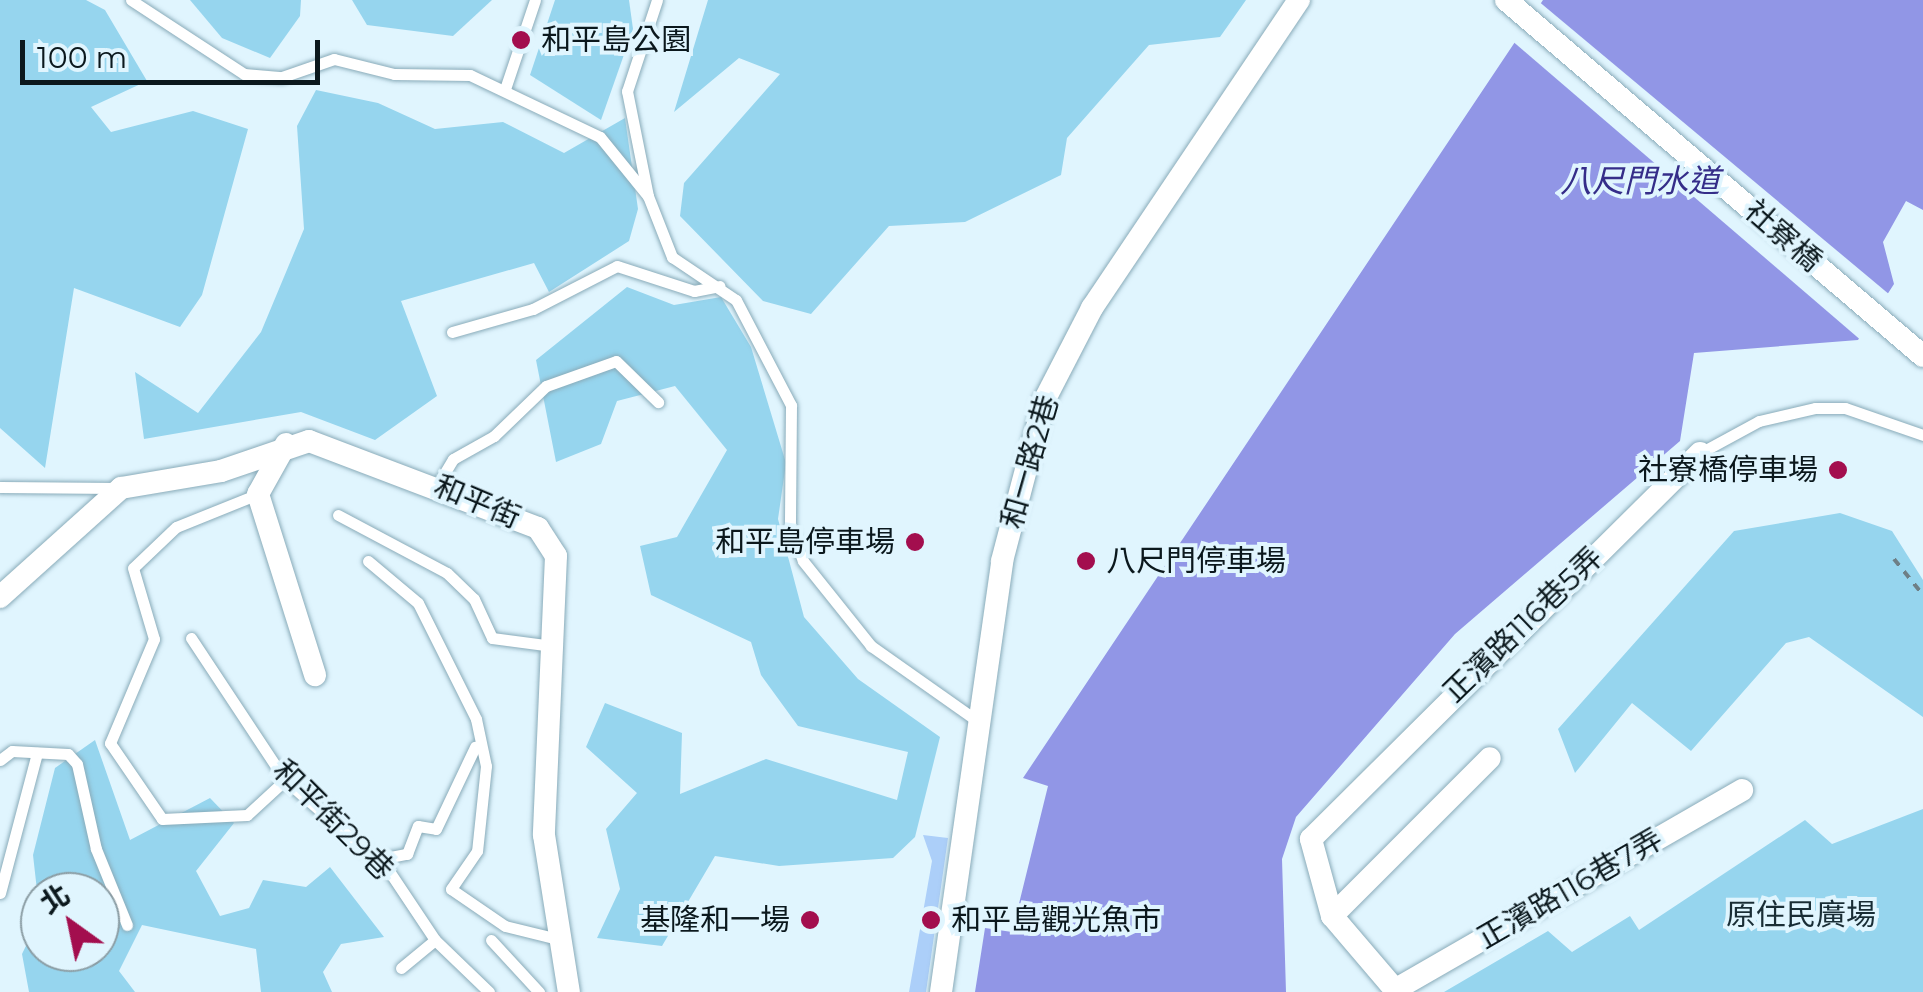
<!DOCTYPE html>
<html>
<head>
<meta charset="utf-8">
<style>
  body { margin:0 }
  #map { position:relative; width:1923px; height:992px; overflow:hidden; background:#e0f5fe; font-family:Montserrat,"Noto Sans TC",sans-serif }
  div>[style] { position:absolute }
  [style*='--x'] { left:calc(var(--x)*1px); top:calc(var(--y)*1px); width:calc(var(--w)*1px); rotate:calc(var(--a)*1deg) }
  .green>* { inset:0; background:#96d5ee }
  .water>* { inset:0; background:#9196e6 }
  .pier>* { inset:0; background:#e0f5fe }
  .building>* { inset:0; background:#accff9 }
  .path>* { height:4px; margin-top:-2px; transform-origin:0; background:repeating-linear-gradient(90deg,#6e7f86 0 8px,transparent 0 16px) }
  .roads { filter:drop-shadow(0 0 2px #89abb9) drop-shadow(0 0 2px #89abb9) }
  .lane>* { height:11px; margin:-5.5px; padding:0 5.5px; transform-origin:5.5px; border-radius:5.5px; background:#fff }
  .street>* { height:22px; margin:-11px; padding:0 11px; transform-origin:11px; border-radius:11px; background:#fff }
  .dots>* { width:28px; height:28px; translate:-50% -50%; box-sizing:border-box; border:5px solid #e0f5fe; border-radius:50% }
  span { translate:-50% -50%; white-space:nowrap; text-align:center; line-height:1.15; -webkit-text-stroke:8px #e0f5fe; paint-order:stroke }
  .poi-label { font-size:30px; color:#0b181d }
  .left { translate:0 -50%; text-align:left }
  .right { translate:-100% -50%; text-align:right }
  .street-label { font-size:30px; color:#0b181d }
  .park-label { font-size:30px; color:#192d35 }
  .water-label { font-size:32px; color:#352d89; font-style:italic }
  .north { position:absolute; left:20px; top:872px; width:100px; height:100px; box-sizing:border-box; background:#e0f5fe; border:2px solid #8b9da4; border-radius:50%; rotate:327deg; font-size:28px; font-weight:700; line-height:40px; text-align:center; color:#0b181d }
  .north::after { content:''; display:block; margin:auto; width:35px; height:45px; background:#a30e4e; clip-path:polygon(50% 0,100% 100%,50% 72%,0 100%) }
  .scale { position:absolute; left:20px; top:40px; width:300px; height:45px; box-sizing:border-box; border:5px solid #0b181d; border-top:0; padding-left:12px; font-size:30px; line-height:35px; white-space:nowrap; color:#0b181d; -webkit-text-stroke:8px #e0f5fe; paint-order:stroke }
</style>
</head>
<body>
<div id="map">
  <div class="green">
    <i style="clip-path:polygon(0 0,86px 0,105px 10px,147px 81px,91px 107px,111px 132px,193px 111px,248px 129px,202px 295px,180px 327px,74px 288px,45px 468px,0 428px)"></i>
    <i style="clip-path:polygon(190px 0,301px 0,300px 16px,270px 58px,222px 38px)"></i>
    <i style="clip-path:polygon(352px 0,492px 0,453px 36px,367px 25px)"></i>
    <i style="clip-path:polygon(555px 0,629px 0,633px 29px,601px 120px,530px 75px)"></i>
    <i style="clip-path:polygon(708px 0,1246px 0,1220px 37px,1149px 45px,1067px 138px,1061px 175px,965px 222px,889px 226px,811px 314px,763px 301px,680px 216px,684px 183px,780px 74px,739px 58px,674px 112px)"></i>
    <i style="clip-path:polygon(316px 90px,378px 103px,435px 129px,503px 122px,564px 153px,625px 118px,638px 209px,629px 241px,549px 292px,534px 263px,401px 301px,437px 396px,375px 440px,301px 412px,144px 439px,135px 372px,198px 413px,261px 332px,304px 229px,297px 126px)"></i>
    <i style="clip-path:polygon(627px 287px,674px 305px,721px 297px,751px 347px,786px 463px,778px 519px,804px 617px,858px 679px,940px 737px,915px 837px,893px 858px,779px 866px,715px 856px,662px 946px,597px 938px,620px 889px,606px 829px,637px 793px,586px 747px,605px 703px,682px 733px,680px 794px,766px 759px,897px 800px,908px 752px,798px 726px,761px 675px,751px 642px,651px 595px,640px 546px,677px 537px,727px 450px,675px 386px,617px 401px,601px 444px,556px 462px,536px 360px)"></i>
    <i style="clip-path:polygon(1840px 513px,1892px 531px,1923px 580px,1923px 717px,1809px 637px,1786px 643px,1691px 751px,1632px 703px,1575px 773px,1558px 729px,1734px 531px)"></i>
    <i style="clip-path:polygon(evenodd,95px 740px,130px 840px,210px 798px,234px 823px,196px 871px,220px 916px,249px 908px,263px 880px,306px 887px,330px 867px,384px 937px,341px 944px,323px 972px,332px 992px,261px 992px,256px 949px,142px 925px,119px 971px,135px 992px,29px 992px,22px 954px,40px 917px,33px 855px,55px 768px,95px 740px,40px 892px,100px 892px,100px 952px,40px 952px,40px 892px)"></i>
    <i style="clip-path:polygon(1923px 809px,1923px 992px,1444px 992px,1548px 931px,1572px 952px,1630px 916px,1639px 930px,1805px 820px,1832px 844px)"></i>
  </div>
  <div class="water">
    <i style="clip-path:polygon(1543px 0,1923px 0,1923px 210px,1906px 201px,1883px 242px,1894px 284px,1858px 340px,1694px 353px,1680px 441px,1455px 634px,1296px 817px,1282px 859px,1286px 992px,975px 992px,985px 928px,1012px 932px,1048px 786px,1023px 778px)"></i>
  </div>
  <div class="pier">
    <i style="clip-path:polygon(1537px 0,1890px 295px,1863px 342px,1510px 39px)"></i>
  </div>
  <div class="building">
    <i style="clip-path:polygon(923px 835px,948px 838px,926px 992px,909px 992px,932px 861px)"></i>
  </div>
  <div class="path">
    <i style="--x:1894;--y:559;--w:46;--a:51.1"></i>
  </div>
  <div class="roads">
    <div class="lane">
      <i style="--x:131;--y:0;--w:135;--a:33.2"></i>
      <i style="--x:244;--y:74;--w:38;--a:5"></i>
      <i style="--x:282;--y:77;--w:55;--a:-19.1"></i>
      <i style="--x:334;--y:59;--w:62;--a:14"></i>
      <i style="--x:394;--y:74;--w:76;--a:0.8"></i>
      <i style="--x:470;--y:75;--w:144;--a:25.5"></i>
      <i style="--x:600;--y:137;--w:76;--a:50.9"></i>
      <i style="--x:657;--y:0;--w:96;--a:108.2"></i>
      <i style="--x:627;--y:91;--w:107;--a:78.7"></i>
      <i style="--x:648;--y:196;--w:66;--a:68.5"></i>
      <i style="--x:672;--y:257;--w:77;--a:33.9"></i>
      <i style="--x:736;--y:300;--w:119;--a:62.4"></i>
      <i style="--x:791;--y:405;--w:122;--a:90.5"></i>
      <i style="--x:790;--y:527;--w:36;--a:69"></i>
      <i style="--x:803;--y:561;--w:109;--a:51.3"></i>
      <i style="--x:871;--y:646;--w:133;--a:35.2"></i>
      <i style="--x:505;--y:89;--w:94;--a:-71.4"></i>
      <i style="--x:452;--y:332;--w:84;--a:-15.9"></i>
      <i style="--x:533;--y:309;--w:94;--a:-27.1"></i>
      <i style="--x:617;--y:266;--w:81;--a:18"></i>
      <i style="--x:694;--y:291;--w:26;--a:-11"></i>
      <i style="--x:1700;--y:453;--w:67;--a:-28.5"></i>
      <i style="--x:1759;--y:421;--w:57;--a:-13.1"></i>
      <i style="--x:1815;--y:408;--w:30;--a:0"></i>
      <i style="--x:1845;--y:408;--w:83;--a:19.1"></i>
      <i style="--x:438;--y:484;--w:29;--a:-59"></i>
      <i style="--x:453;--y:459;--w:47;--a:-29.3"></i>
      <i style="--x:494;--y:436;--w:72;--a:-43.9"></i>
      <i style="--x:546;--y:386;--w:74;--a:-19.7"></i>
      <i style="--x:616;--y:361;--w:59;--a:44.3"></i>
      <i style="--x:0;--y:487;--w:117;--a:0.5"></i>
      <i style="--x:258;--y:494;--w:88;--a:158.1"></i>
      <i style="--x:176;--y:527;--w:59;--a:136.4"></i>
      <i style="--x:133;--y:568;--w:74;--a:73.5"></i>
      <i style="--x:154;--y:639;--w:113;--a:112.9"></i>
      <i style="--x:110;--y:743;--w:92;--a:55.6"></i>
      <i style="--x:162;--y:819;--w:85;--a:-2.7"></i>
      <i style="--x:247;--y:815;--w:52;--a:-42.6"></i>
      <i style="--x:338;--y:515;--w:123;--a:28"></i>
      <i style="--x:447;--y:573;--w:37;--a:44"></i>
      <i style="--x:474;--y:599;--w:43;--a:65.2"></i>
      <i style="--x:492;--y:638;--w:61;--a:7.6"></i>
      <i style="--x:368;--y:561;--w:65;--a:40"></i>
      <i style="--x:418;--y:603;--w:130;--a:63.4"></i>
      <i style="--x:476;--y:719;--w:48;--a:78"></i>
      <i style="--x:486;--y:766;--w:85;--a:96"></i>
      <i style="--x:477;--y:851;--w:46;--a:124.4"></i>
      <i style="--x:451;--y:889;--w:65;--a:34.4"></i>
      <i style="--x:505;--y:926;--w:55;--a:13.8"></i>
      <i style="--x:191;--y:638;--w:170;--a:56.5"></i>
      <i style="--x:285;--y:780;--w:138;--a:41.2"></i>
      <i style="--x:389;--y:871;--w:83;--a:56.3"></i>
      <i style="--x:435;--y:940;--w:75;--a:43.9"></i>
      <i style="--x:0;--y:760;--w:15;--a:-37"></i>
      <i style="--x:12;--y:751;--w:56;--a:3.1"></i>
      <i style="--x:68;--y:754;--w:13;--a:48"></i>
      <i style="--x:77;--y:764;--w:87;--a:77.4"></i>
      <i style="--x:96;--y:849;--w:82;--a:67.8"></i>
      <i style="--x:375;--y:860;--w:33;--a:-11"></i>
      <i style="--x:407;--y:854;--w:30;--a:-69"></i>
      <i style="--x:418;--y:826;--w:18;--a:9"></i>
      <i style="--x:436;--y:829;--w:91;--a:-64.6"></i>
      <i style="--x:0;--y:893;--w:145;--a:-75.2"></i>
      <i style="--x:491;--y:940;--w:71;--a:47.3"></i>
      <i style="--x:401;--y:968;--w:44;--a:-39.5"></i>
    </div>
    <div class="street">
      <i style="--x:1506;--y:0;--w:548;--a:40.49"></i>
      <i style="--x:286;--y:444;--w:57;--a:119.2"></i>
      <i style="--x:258;--y:494;--w:190;--a:72.5"></i>
      <i style="--x:0;--y:597;--w:163;--a:-42"></i>
      <i style="--x:121;--y:488;--w:101;--a:-9.6"></i>
      <i style="--x:221;--y:471;--w:93;--a:-18.8"></i>
      <i style="--x:309;--y:441;--w:245;--a:20.8"></i>
      <i style="--x:538;--y:528;--w:33;--a:57"></i>
      <i style="--x:556;--y:556;--w:279;--a:92.5"></i>
      <i style="--x:544;--y:835;--w:159;--a:81"></i>
      <i style="--x:1332;--y:916;--w:223;--a:-45"></i>
      <i style="--x:1398;--y:988;--w:397;--a:-29.9"></i>
      <i style="--x:941;--y:992;--w:435;--a:-81.9"></i>
      <i style="--x:1002;--y:561;--w:165;--a:-75.3"></i>
      <i style="--x:1044;--y:401;--w:105;--a:-62.7"></i>
      <i style="--x:1092;--y:308;--w:371;--a:-56.1"></i>
      <i style="--x:1397;--y:992;--w:100;--a:-130.5"></i>
      <i style="--x:1332;--y:916;--w:80;--a:-105.3"></i>
      <i style="--x:1311;--y:839;--w:548;--a:-44.78"></i>
    </div>
  </div>
  <div class="dots">
    <i style="left:521px;top:40px;background:#a30e4e"></i>
    <i style="left:1838px;top:470px;background:#a30e4e"></i>
    <i style="left:915px;top:542px;background:#a30e4e"></i>
    <i style="left:1086px;top:561px;background:#a30e4e"></i>
    <i style="left:810px;top:920px;background:#a30e4e"></i>
    <i style="left:931px;top:920px;background:#a30e4e"></i>
  </div>
  <div class="poi-label">
    <span class="left" style="left:541px;top:40px">和平島公園</span>
    <span class="right" style="left:1818px;top:470px">社寮橋停車場</span>
    <span class="right" style="left:895px;top:542px">和平島停車場</span>
    <span class="left" style="left:1106px;top:561px">八尺門停車場</span>
    <span class="right" style="left:790px;top:920px">基隆和一場</span>
    <span class="left" style="left:951px;top:920px">和平島觀光魚市</span>
  </div>
  <div class="street-label">
    <span style="left:1783px;top:236px;rotate:41deg">社寮橋</span>
    <span style="left:1030px;top:462px;rotate:-74deg">和一路2巷</span>
    <span style="left:477px;top:502px;rotate:23deg">和平街</span>
    <span style="left:1523px;top:625px;rotate:-44deg">正濱路116巷5弄</span>
    <span style="left:333px;top:820px;rotate:45deg">和平街29巷</span>
    <span style="left:1570px;top:889px;rotate:-30deg">正濱路116巷7弄</span>
  </div>
  <div class="park-label">
    <span style="left:1801px;top:915px">原住民廣場</span>
  </div>
  <div class="water-label">
    <span style="left:1640px;top:181px">八尺門水道</span>
  </div>
  <div class="north">北</div>
  <div class="scale">100 m</div>
</div>
</body>
</html>
